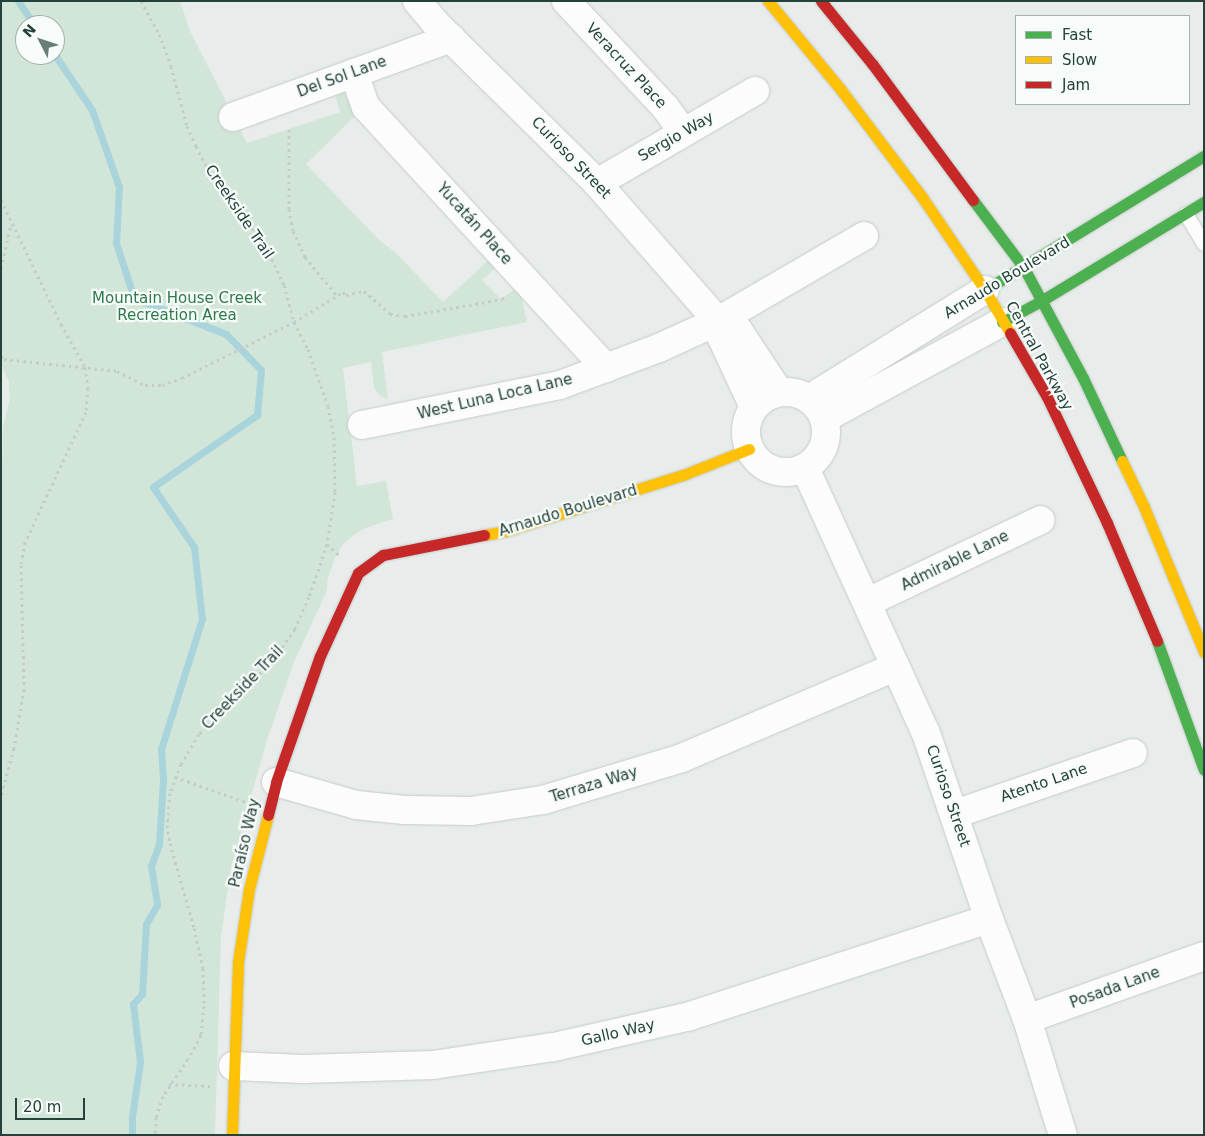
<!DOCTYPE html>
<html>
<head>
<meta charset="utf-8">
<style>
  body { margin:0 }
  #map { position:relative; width:1205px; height:1136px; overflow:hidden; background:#e8edeb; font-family:"DejaVu Sans",sans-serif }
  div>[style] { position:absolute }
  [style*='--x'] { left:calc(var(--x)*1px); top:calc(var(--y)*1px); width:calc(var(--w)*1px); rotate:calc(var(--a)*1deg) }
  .green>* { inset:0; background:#d1e6d8 }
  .stream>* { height:7px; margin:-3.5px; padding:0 3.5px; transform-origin:3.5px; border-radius:3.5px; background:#a9d4db }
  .path>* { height:3px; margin-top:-1.5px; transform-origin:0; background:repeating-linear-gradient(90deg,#c3ccca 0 2.5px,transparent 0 6.5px) }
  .roads { filter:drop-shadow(0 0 1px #c5cac8) drop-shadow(0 0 1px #c5cac8) }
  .lane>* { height:14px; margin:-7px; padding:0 7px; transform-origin:7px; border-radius:7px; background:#fcfcfc }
  .street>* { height:28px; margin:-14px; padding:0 14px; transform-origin:14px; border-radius:14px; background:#fcfcfc }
  .street>.ring { margin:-14px; padding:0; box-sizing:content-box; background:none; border:28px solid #fcfcfc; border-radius:50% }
  .fast>* { height:11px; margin:-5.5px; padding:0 5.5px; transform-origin:5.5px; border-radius:5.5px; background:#4caf50 }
  .slow>* { height:11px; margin:-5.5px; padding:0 5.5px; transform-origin:5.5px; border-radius:5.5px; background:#ffc107 }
  .jam>* { height:11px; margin:-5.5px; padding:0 5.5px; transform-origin:5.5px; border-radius:5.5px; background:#c62828 }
  span { translate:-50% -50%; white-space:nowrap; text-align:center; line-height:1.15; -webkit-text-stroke:4.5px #f7fbf9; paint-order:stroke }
  .street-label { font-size:15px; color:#24423a }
  .park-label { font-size:15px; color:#2d7a4b }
  .frame { position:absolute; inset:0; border:2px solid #24423a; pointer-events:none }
  .legend { position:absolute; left:1015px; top:15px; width:175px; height:90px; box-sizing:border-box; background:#f7fbf9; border:1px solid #a3b1ad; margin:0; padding:6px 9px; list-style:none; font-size:15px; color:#24423a }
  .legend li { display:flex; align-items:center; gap:10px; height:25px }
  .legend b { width:25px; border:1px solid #a3b1ad }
  .north { position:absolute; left:15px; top:15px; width:50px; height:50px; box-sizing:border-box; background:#f7fbf9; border:1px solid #a3b1ad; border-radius:50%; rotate:311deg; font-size:14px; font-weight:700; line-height:20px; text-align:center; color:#24423a }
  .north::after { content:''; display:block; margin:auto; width:18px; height:22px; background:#697e78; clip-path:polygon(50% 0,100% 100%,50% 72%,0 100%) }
  .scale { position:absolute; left:15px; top:1098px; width:70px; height:22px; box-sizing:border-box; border:2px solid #24423a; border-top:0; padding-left:6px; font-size:15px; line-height:18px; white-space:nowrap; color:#24423a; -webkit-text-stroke:4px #f7fbf9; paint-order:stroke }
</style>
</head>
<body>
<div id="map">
  <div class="green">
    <i style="clip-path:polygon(evenodd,1px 1px,180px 1px,190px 31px,247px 143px,340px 112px,334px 91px,342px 88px,355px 116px,306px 164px,381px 242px,394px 251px,443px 302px,490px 259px,498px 266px,482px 280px,501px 299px,519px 286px,527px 322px,382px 352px,388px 400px,379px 395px,374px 388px,371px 362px,343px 368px,357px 486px,386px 481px,393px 519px,368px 527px,355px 534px,343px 544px,335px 558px,328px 577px,326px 593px,294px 662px,267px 740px,231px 868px,221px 936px,215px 1135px,1px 1135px,1px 513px,3px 427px,10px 398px,9px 381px,1px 365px,1px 1px,25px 25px,55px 25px,55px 55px,25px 55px,25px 25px)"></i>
  </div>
  <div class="stream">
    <i style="--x:18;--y:1;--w:29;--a:56"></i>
    <i style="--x:55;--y:55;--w:66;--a:56.1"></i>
    <i style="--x:92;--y:110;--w:82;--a:70.7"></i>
    <i style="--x:119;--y:187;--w:56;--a:93.1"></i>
    <i style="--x:116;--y:243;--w:58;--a:71.9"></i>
    <i style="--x:134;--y:298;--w:99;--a:21.4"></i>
    <i style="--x:226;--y:334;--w:50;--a:45.8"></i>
    <i style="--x:261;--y:370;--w:45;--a:95.1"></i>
    <i style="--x:257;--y:415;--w:126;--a:145.3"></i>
    <i style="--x:153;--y:487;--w:73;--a:55.7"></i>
    <i style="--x:194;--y:547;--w:72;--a:83.7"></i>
    <i style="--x:202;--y:619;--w:136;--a:107.5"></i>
    <i style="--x:161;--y:749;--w:31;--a:86"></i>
    <i style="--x:163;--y:780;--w:64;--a:93.6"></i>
    <i style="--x:159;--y:844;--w:23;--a:110"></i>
    <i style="--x:151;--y:866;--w:39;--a:81"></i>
    <i style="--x:157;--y:905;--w:22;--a:120"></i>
    <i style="--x:146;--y:924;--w:70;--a:93.3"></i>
    <i style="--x:142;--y:994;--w:13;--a:132"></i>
    <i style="--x:133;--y:1004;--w:58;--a:83.1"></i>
    <i style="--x:140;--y:1062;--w:56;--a:98.3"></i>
    <i style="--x:132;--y:1117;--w:18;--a:90"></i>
  </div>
  <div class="path">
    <i style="--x:141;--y:1;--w:38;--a:61"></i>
    <i style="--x:159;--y:34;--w:34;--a:69"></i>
    <i style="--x:171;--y:66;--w:62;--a:75.1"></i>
    <i style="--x:187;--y:126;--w:22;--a:66"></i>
    <i style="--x:196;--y:146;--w:28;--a:63"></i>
    <i style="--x:209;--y:171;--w:95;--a:53.1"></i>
    <i style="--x:266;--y:247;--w:42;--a:64.7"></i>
    <i style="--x:284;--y:285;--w:38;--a:75"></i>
    <i style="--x:294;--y:322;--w:30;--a:63"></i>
    <i style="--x:308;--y:349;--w:60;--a:70.7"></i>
    <i style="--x:328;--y:406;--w:32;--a:79"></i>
    <i style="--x:334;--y:437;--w:55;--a:89"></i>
    <i style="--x:335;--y:492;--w:53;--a:98.7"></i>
    <i style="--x:327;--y:544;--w:56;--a:108.8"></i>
    <i style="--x:309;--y:597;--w:35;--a:114"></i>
    <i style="--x:295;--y:629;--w:35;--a:125"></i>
    <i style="--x:275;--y:658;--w:107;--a:135"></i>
    <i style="--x:199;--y:734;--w:35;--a:121"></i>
    <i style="--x:181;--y:764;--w:31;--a:111"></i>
    <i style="--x:170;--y:793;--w:32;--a:95"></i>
    <i style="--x:167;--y:825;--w:18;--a:81"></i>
    <i style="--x:170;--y:843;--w:88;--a:74.2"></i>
    <i style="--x:194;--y:928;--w:41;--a:77.3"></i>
    <i style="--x:203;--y:968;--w:38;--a:88"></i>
    <i style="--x:204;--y:1006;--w:29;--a:96"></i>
    <i style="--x:201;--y:1035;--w:27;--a:118"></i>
    <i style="--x:188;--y:1059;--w:45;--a:124"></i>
    <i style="--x:163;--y:1096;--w:22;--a:108"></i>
    <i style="--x:156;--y:1117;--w:18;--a:93"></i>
    <i style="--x:289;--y:129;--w:80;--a:90"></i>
    <i style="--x:289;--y:209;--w:22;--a:80"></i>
    <i style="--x:293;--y:231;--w:29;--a:65"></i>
    <i style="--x:305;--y:257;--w:50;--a:50.6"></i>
    <i style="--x:1;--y:200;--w:138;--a:64.2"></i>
    <i style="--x:61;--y:324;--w:49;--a:60.8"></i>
    <i style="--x:85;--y:367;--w:21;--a:82"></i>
    <i style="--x:88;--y:388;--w:24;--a:95"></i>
    <i style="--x:86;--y:412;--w:144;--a:115.1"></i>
    <i style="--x:25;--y:542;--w:23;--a:100"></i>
    <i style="--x:21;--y:565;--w:124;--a:88.6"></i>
    <i style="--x:24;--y:689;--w:60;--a:99.6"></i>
    <i style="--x:14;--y:748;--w:50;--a:105.2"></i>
    <i style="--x:1;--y:268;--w:45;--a:-77.2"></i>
    <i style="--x:1;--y:356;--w:4;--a:45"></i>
    <i style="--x:4;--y:359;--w:114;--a:6.1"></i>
    <i style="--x:117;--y:371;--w:31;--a:27"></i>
    <i style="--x:145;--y:385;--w:17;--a:0"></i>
    <i style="--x:162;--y:385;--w:21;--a:-19"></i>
    <i style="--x:182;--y:378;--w:125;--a:-26.6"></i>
    <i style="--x:294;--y:322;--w:57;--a:-31.5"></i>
    <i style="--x:343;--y:292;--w:4;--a:45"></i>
    <i style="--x:346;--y:295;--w:18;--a:-13"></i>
    <i style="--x:364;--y:291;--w:35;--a:41"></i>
    <i style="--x:390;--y:314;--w:15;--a:8"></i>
    <i style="--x:405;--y:316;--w:98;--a:-9.9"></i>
    <i style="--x:502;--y:299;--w:4;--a:-34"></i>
    <i style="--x:327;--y:544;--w:18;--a:43"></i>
    <i style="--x:175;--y:777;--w:75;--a:19.4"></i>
    <i style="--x:169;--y:1084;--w:41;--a:2.8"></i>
  </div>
  <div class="roads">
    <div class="lane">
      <i style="--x:1186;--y:214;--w:35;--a:59"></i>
    </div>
    <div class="street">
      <i style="--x:417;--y:1;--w:30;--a:50"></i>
      <i style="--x:436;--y:24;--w:226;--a:44.6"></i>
      <i style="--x:597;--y:183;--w:184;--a:48.8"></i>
      <i style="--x:718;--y:321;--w:22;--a:24"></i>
      <i style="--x:738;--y:330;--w:74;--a:56.5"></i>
      <i style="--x:566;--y:1;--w:145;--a:47"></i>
      <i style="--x:665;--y:107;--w:31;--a:54"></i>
      <i style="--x:354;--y:73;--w:36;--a:71"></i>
      <i style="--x:366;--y:107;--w:355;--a:47.4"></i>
      <i style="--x:233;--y:117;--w:232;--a:-19.9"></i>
      <i style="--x:597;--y:183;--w:183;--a:-30.2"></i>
      <i style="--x:718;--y:321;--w:15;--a:79"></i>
      <i style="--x:721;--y:336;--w:78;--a:65.1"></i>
      <i class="ring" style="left:746px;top:392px;width:52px;height:52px"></i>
      <i style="--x:809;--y:399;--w:207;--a:-31.8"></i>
      <i style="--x:825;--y:418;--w:201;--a:-28.5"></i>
      <i style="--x:362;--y:425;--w:202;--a:-11.4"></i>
      <i style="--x:560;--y:385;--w:106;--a:-20.5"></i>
      <i style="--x:659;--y:348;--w:65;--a:-24.6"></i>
      <i style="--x:718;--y:321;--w:169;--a:-30.2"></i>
      <i style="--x:805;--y:468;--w:291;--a:65.5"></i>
      <i style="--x:926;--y:733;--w:196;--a:71.3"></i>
      <i style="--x:989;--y:919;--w:107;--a:69.2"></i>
      <i style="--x:1027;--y:1019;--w:121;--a:72.8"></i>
      <i style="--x:868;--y:602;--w:191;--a:-25.4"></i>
      <i style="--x:276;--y:782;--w:83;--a:16"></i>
      <i style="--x:356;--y:805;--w:49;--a:5.8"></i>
      <i style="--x:405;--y:810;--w:66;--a:0.9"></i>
      <i style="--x:471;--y:811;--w:73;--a:-8.7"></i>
      <i style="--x:543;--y:800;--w:145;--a:-16.8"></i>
      <i style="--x:682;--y:758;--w:232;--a:-23.1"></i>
      <i style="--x:955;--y:814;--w:188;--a:-18.9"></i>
      <i style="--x:1027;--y:1019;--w:188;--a:-19.6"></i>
      <i style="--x:233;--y:1066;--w:70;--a:2.5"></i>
      <i style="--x:303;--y:1069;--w:130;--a:-1.8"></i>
      <i style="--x:433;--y:1065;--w:122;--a:-8.5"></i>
      <i style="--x:554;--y:1047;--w:139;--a:-12.8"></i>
      <i style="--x:690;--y:1016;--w:314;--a:-18"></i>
    </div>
    <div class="fast">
      <i style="--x:973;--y:200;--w:85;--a:53.1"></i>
      <i style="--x:1024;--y:268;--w:125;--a:61.8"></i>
      <i style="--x:1083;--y:378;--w:92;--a:64.8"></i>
      <i style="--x:985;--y:290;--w:257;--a:-31.5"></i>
      <i style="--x:1002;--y:322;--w:44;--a:-28.3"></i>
      <i style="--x:1041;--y:301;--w:191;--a:-31.3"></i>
      <i style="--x:1157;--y:641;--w:137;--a:70"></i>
    </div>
    <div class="slow">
      <i style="--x:768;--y:1;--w:115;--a:50.6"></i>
      <i style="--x:841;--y:90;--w:134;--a:52.9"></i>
      <i style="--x:922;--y:197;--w:112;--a:55.9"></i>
      <i style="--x:985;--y:290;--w:50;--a:59.8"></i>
      <i style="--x:1122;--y:461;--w:51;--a:64.4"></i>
      <i style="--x:1144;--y:507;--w:157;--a:67.5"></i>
      <i style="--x:484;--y:535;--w:22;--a:-10"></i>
      <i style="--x:506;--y:531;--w:186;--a:-17.6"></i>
      <i style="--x:683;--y:475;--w:71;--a:-21.5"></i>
      <i style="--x:232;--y:1135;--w:173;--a:-88"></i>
      <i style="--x:238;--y:962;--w:74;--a:-81.4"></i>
      <i style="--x:249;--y:889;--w:76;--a:-75.6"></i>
    </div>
    <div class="jam">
      <i style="--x:821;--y:1;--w:82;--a:50.9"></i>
      <i style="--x:873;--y:65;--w:168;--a:53.5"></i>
      <i style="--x:1010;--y:333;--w:74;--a:60"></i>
      <i style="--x:1047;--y:397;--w:140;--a:64.5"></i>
      <i style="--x:1107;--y:523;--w:128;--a:67"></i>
      <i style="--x:268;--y:815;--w:34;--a:-76"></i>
      <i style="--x:276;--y:782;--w:133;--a:-70.8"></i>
      <i style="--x:320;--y:656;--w:91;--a:-65.4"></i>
      <i style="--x:358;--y:573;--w:31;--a:-36"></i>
      <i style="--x:383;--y:555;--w:103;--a:-11.2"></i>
    </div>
  </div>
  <div class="street-label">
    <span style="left:626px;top:66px;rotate:47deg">Veracruz Place</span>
    <span style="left:342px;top:77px;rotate:-20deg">Del Sol Lane</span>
    <span style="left:676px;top:137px;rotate:-30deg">Sergio Way</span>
    <span style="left:571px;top:158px;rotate:46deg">Curioso Street</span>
    <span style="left:239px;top:212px;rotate:56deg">Creekside Trail</span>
    <span style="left:474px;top:224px;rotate:48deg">Yucatán Place</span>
    <span style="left:1007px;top:278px;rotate:-31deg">Arnaudo Boulevard</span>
    <span style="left:1039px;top:356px;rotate:61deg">Central Parkway</span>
    <span style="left:495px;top:397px;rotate:-13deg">West Luna Loca Lane</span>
    <span style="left:568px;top:511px;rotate:-17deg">Arnaudo Boulevard</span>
    <span style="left:955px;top:561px;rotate:-26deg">Admirable Lane</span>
    <span style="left:243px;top:688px;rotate:-46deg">Creekside Trail</span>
    <span style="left:1044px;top:783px;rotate:-19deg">Atento Lane</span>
    <span style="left:594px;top:785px;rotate:-17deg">Terraza Way</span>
    <span style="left:948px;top:796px;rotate:71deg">Curioso Street</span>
    <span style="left:245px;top:843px;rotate:-77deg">Paraíso Way</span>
    <span style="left:1115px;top:988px;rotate:-20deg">Posada Lane</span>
    <span style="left:618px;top:1033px;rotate:-13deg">Gallo Way</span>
  </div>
  <div class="park-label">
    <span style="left:177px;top:307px">Mountain House Creek<br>Recreation Area</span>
  </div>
  <div class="frame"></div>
  <ul class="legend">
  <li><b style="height:6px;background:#4caf50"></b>Fast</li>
  <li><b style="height:6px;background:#ffc107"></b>Slow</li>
  <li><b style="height:6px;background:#c62828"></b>Jam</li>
  </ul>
  <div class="north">N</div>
  <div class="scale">20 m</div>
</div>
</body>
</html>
